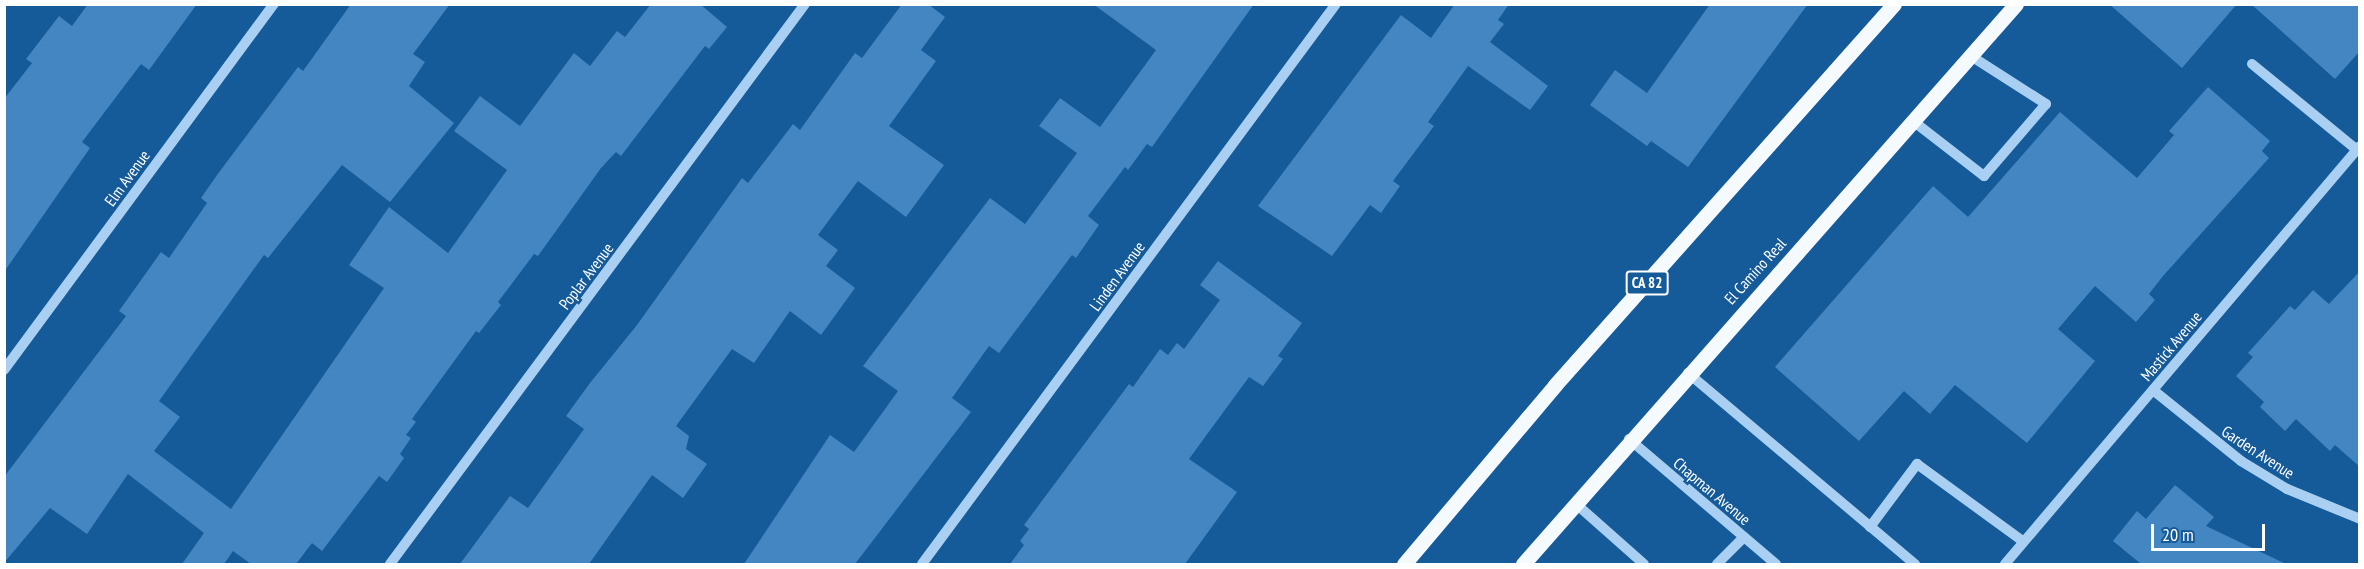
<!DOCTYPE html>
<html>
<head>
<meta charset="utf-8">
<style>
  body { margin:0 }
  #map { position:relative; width:2364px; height:569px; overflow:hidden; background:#155a99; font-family:"PT Sans Narrow",sans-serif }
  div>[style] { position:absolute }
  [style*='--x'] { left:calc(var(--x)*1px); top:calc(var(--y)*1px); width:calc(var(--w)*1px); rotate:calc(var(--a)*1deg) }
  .building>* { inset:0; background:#4386c2 }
  .minor>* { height:10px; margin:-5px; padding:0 5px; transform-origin:5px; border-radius:5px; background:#a9d0f2 }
  .major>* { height:15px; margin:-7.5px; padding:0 7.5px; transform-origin:7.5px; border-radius:7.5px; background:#f5faff }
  span { translate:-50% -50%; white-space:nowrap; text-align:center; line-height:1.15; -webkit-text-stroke:5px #155a99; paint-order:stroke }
  .shield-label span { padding:2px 4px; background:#155a99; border:2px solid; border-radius:4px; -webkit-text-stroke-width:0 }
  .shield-label { font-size:15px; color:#fff; font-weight:700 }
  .street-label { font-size:16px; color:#fff }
  .frame { position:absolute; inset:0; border:6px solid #fff; pointer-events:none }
  .scale { position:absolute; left:2151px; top:524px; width:114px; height:27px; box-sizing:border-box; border:3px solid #fff; border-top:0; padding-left:8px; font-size:18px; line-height:21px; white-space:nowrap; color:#fff; -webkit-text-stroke:4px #155a99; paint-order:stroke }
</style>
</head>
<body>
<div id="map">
  <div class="building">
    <i style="clip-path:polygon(88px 4px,197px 4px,149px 70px,141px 64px,82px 142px,90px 148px,4px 272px,4px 99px,32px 63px,26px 59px,59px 16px,72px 26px)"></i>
    <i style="clip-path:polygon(351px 4px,450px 4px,413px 54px,425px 62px,409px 86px,454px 123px,390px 202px,342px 165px,268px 258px,264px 255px,159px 401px,180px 417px,154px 451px,231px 509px,384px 288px,349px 265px,389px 207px,448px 253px,507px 170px,454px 131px,480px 96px,520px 126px,574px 53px,590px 66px,617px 31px,625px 37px,651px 4px,700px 4px,727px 27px,709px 49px,705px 46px,621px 156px,616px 152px,601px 168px,538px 256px,534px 254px,498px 302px,501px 305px,479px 333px,476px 331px,412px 419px,416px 422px,406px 435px,411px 438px,400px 454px,404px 458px,387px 482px,379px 476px,322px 551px,312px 543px,296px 564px,251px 564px,233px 551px,224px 564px,182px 564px,204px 533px,128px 474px,87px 534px,50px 508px,4px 563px,4px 477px,126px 316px,119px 311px,161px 252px,169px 258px,207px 203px,201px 198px,217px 175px,298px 67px,303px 71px)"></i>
    <i style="clip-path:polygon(902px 4px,928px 4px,945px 17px,921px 50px,936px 61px,889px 126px,944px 165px,906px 217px,858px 181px,818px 235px,838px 250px,826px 266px,855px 288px,821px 335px,790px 311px,754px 363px,732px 349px,676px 426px,689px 436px,686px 449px,707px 464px,683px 498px,652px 475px,589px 564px,460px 564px,510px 496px,528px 508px,584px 429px,566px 416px,590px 383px,637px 325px,742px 178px,748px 183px,793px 124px,800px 130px,855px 53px,862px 58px)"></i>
    <i style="clip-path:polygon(1093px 4px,1254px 4px,1152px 147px,1147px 144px,1128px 170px,1125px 167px,1088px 216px,1099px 225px,1076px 258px,1072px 255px,999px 353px,989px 346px,952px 398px,971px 412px,855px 564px,744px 564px,830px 435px,854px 452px,898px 391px,863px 366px,990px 198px,1025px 224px,1077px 153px,1039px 126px,1060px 98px,1100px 127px,1156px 50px)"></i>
    <i style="clip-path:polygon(1455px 4px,1509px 4px,1498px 20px,1504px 24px,1490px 42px,1548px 86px,1530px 110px,1468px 66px,1428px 122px,1434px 126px,1393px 181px,1400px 186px,1381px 213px,1370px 205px,1332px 256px,1258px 206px,1401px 15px,1431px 38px)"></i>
    <i style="clip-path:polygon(1710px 4px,1808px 4px,1688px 167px,1651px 141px,1647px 146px,1590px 105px,1615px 70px,1647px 93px)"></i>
    <i style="clip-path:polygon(2109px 4px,2237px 4px,2182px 68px)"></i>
    <i style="clip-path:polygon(2251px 4px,2360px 4px,2360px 51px,2335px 79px)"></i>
    <i style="clip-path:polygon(2208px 87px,2270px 141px,2262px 151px,2269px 158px,2163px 276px,2149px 294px,2155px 300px,2136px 322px,2095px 286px,2058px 329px,2095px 361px,2027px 443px,1955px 385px,1930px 414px,1904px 391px,1859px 441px,1775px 367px,1933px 186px,1968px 217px,2060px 112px,2137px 178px,2174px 135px,2169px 131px)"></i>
    <i style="clip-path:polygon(1218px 261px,1302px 323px,1278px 356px,1283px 359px,1263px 386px,1249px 377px,1189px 459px,1237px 492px,1185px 564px,1010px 564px,1024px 545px,1020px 541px,1029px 529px,1024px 525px,1129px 384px,1133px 387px,1160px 349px,1168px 355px,1177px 343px,1184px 349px,1220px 300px,1200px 285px)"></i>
    <i style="clip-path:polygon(2360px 271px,2360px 467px,2335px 445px,2330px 451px,2296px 419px,2285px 431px,2260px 407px,2264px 402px,2236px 376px,2253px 357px,2248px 353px,2290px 306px,2295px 310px,2313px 290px,2329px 304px)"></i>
    <i style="clip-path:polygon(2175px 485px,2214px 517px,2206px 526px,2286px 564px,2141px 564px,2113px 541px,2137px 511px,2146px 519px)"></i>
  </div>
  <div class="minor">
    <i style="--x:2252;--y:64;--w:136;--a:39.3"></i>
    <i style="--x:1913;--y:121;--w:90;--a:37.8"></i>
    <i style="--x:1984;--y:176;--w:95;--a:-49.3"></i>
    <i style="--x:2046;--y:104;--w:89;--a:-147.4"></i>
    <i style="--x:4;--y:370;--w:455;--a:-53.6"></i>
    <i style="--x:1688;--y:373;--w:297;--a:40.1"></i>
    <i style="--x:2153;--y:390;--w:113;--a:38.9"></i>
    <i style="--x:2241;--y:461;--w:54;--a:31.3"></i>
    <i style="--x:2287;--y:489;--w:79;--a:22.3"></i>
    <i style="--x:1629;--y:439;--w:193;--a:40.4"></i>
    <i style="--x:1575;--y:503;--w:92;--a:41.5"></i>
    <i style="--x:1870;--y:527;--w:79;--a:-53.3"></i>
    <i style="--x:1917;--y:464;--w:132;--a:36.1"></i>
    <i style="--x:390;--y:564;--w:697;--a:-53.46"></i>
    <i style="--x:922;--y:564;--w:696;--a:-53.53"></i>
    <i style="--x:1717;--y:564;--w:38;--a:-45"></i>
    <i style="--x:2005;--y:564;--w:548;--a:-49.66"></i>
  </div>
  <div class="major">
    <i style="--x:1404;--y:564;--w:234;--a:-49.8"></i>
    <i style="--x:1555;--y:385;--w:510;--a:-48.34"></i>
    <i style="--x:1523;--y:564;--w:746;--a:-48.64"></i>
  </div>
  <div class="shield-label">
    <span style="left:1647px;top:283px">CA 82</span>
  </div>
  <div class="street-label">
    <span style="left:127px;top:178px;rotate:-54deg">Elm Avenue</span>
    <span style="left:1755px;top:271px;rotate:-48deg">El Camino Real</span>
    <span style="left:586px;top:276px;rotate:-53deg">Poplar Avenue</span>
    <span style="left:1117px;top:276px;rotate:-54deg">Linden Avenue</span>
    <span style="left:2171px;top:346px;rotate:-50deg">Mastick Avenue</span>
    <span style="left:2258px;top:452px;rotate:33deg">Garden Avenue</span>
    <span style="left:1712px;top:491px;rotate:40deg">Chapman Avenue</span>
  </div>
  <div class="frame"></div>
  <div class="scale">20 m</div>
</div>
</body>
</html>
